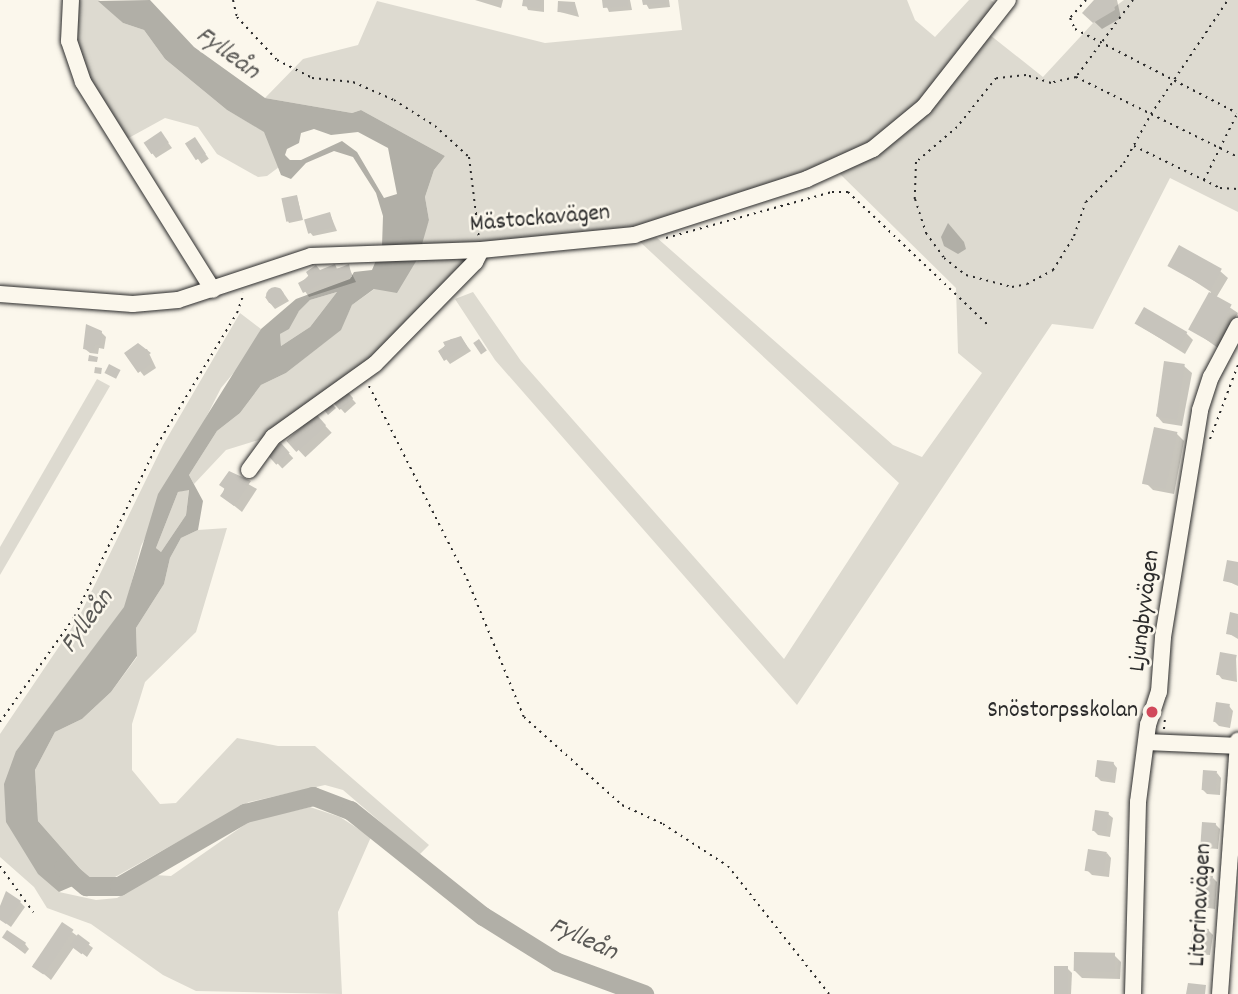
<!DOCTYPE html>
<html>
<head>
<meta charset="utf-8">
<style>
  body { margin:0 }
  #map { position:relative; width:1238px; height:994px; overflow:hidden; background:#fbf7ec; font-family:Dekko,sans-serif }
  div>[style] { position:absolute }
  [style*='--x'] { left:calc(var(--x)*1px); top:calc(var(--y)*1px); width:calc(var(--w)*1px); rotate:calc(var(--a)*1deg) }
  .green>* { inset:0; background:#dddad0 }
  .water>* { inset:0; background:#b1afa7 }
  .shadow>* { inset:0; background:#0003; transform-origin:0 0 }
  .river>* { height:19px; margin:-9.5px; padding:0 9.5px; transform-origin:9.5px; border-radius:9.5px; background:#b1afa7 }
  .building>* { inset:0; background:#c7c4bc; transform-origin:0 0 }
  .round { border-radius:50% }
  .path>* { height:2px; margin-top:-1px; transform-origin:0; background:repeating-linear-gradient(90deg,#2b2b2b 0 2px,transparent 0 7px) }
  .roads { filter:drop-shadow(0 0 2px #2b2b2b) drop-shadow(0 0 2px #2b2b2b) }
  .minor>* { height:16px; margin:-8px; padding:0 8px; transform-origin:8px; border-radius:8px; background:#fbf7ec }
  .dots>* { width:19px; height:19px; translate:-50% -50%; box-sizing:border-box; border:4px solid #fbf7ec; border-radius:50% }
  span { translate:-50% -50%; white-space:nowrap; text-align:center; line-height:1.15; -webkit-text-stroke:5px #fbf7ec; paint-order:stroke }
  .street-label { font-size:24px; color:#2b2b2b }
  .poi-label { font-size:24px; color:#2b2b2b }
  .right { translate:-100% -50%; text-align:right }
  .water-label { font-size:26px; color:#5a5956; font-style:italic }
</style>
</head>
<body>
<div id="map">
  <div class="green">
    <i style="clip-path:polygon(76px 0,99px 0,123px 23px,144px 30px,165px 59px,227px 110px,265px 132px,279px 167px,267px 176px,258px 177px,217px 154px,198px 127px,165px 118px,125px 140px,79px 60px)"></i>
    <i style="clip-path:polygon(678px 0,907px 0,915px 20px,935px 37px,969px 0,991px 0,997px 5px,919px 103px,868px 145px,802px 172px,632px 228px,560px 238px,419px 245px,429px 220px,425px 197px,434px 170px,445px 156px,361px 110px,352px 113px,265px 98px,303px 59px,358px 45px,377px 1px,545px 43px,682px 30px)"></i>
    <i style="clip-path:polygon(1124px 0,1238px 0,1238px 212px,1170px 178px,1093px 329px,1052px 324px,797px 705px,495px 360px,455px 299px,473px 292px,521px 361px,784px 659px,899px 483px,638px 240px,656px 237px,893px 445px,922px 457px,982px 373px,958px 353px,956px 288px,839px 173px,885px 146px,990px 35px,1043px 77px,1093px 23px)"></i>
    <i style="clip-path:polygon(470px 255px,372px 360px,262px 439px,226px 450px,194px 484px,189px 475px,217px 431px,240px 413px,261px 385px,286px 373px,340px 330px,352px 305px,418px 258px)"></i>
    <i style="clip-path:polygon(337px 292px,310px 327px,281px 346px,280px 334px,299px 311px,310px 300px)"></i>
    <i style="clip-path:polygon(240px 313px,261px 329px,246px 358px,221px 388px,141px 546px,125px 607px,16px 751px,59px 892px,96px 900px,117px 898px,155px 875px,171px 876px,250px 821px,310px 807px,340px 817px,371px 837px,338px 912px,342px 994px,196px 991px,163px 975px,91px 924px,47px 908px,34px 887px,0 857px,0 734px,79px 617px,163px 445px)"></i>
    <i style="clip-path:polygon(97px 379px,110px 386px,0 575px,0 547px)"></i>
    <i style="clip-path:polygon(189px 489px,186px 515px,161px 552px,156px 548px,178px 492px)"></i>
    <i style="clip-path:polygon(227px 528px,196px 632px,145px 682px,132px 724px,132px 770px,160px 804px,176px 803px,237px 738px,278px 746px,315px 746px,429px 845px,419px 855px,343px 790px,325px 785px,249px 802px,115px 877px,89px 879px,38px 821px,35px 770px,55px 732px,82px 719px,111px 692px,137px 657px,136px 628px,164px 584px,170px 558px,181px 538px,198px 530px)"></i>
  </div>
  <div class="water">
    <i style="clip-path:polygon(evenodd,150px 0,194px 47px,265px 98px,352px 113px,361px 110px,445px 156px,434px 170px,425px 197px,429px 220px,418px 258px,397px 293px,374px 289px,352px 305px,341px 330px,286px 373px,261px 385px,240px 413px,217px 431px,189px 475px,203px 501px,198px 530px,181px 538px,170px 558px,164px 584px,136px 628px,137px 656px,111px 692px,82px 719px,55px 732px,35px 770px,38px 821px,89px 879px,59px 892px,38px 874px,6px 822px,4px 784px,16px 751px,124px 607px,158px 494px,261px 329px,296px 299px,350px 279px,354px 272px,372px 270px,382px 246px,383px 216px,376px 193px,353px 157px,334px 151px,306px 163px,291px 179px,281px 175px,264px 132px,227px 110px,165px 59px,144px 30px,123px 23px,98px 1px,150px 0,314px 129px,331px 135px,358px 132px,388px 148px,397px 194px,384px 198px,357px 152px,342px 141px,301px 160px,290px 160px,285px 155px,287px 149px,299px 143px,301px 133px,314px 129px,150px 0,337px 292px,310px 327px,281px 346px,280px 334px,289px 329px,299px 311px,310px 300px,337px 292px,150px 0,189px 490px,186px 515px,161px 552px,156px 548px,178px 492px,189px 490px)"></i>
    <i style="clip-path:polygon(948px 223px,964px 242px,966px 249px,958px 254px,944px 246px,941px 237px)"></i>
  </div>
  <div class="shadow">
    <i style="clip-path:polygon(475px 0,503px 0,501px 8px)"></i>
    <i style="clip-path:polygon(524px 0,544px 0,544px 12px,528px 10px)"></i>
    <i style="clip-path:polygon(604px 0,630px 0,632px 10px,609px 12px)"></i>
    <i style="clip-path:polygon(644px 0,669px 0,670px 7px,649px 9px)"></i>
    <i style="clip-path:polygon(1096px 0,1117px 0,1121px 18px,1102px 29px,1085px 13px)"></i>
    <i style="clip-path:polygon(575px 3px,579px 17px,560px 12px)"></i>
    <i style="clip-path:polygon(161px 133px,172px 148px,156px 158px,152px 153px)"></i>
    <i style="left:195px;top:139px;width:24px;height:9px;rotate:55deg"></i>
    <i style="clip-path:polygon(297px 197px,303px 220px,289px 223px,288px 221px)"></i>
    <i style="clip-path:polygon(330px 214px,337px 231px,313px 236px,309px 231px)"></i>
    <i style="clip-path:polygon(1170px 265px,1220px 271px,1228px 278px,1216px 298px,1238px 313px,1218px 348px,1190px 328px,1211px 292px)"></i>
    <i style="clip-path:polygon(348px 266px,356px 282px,309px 297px,300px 284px,316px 268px,321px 272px)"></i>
    <i style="clip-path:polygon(280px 288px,289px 301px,275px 309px,265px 297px)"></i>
    <i style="clip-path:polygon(1137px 324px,1186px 333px,1193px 340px,1185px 354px)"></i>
    <i style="clip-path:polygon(101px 332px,106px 337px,104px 349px,99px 348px,98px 354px,90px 353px,85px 349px)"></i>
    <i style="clip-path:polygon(461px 338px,471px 351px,450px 364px,440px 351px,451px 339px)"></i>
    <i style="clip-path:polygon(147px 349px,156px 368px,144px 376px,126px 353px)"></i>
    <i style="clip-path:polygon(1184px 366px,1192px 373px,1182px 426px,1163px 423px,1156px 415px)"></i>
    <i style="left:346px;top:392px;width:15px;height:15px;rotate:48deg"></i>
    <i style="left:316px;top:416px;width:23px;height:36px;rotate:47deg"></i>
    <i style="clip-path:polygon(1176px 433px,1184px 441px,1174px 494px,1153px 490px,1146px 483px)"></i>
    <i style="left:281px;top:445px;width:18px;height:15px;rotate:47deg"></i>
    <i style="clip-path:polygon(229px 473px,257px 489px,242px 512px,222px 496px)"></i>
    <i style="clip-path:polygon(1228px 562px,1238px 563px,1238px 586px,1225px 580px)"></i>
    <i style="clip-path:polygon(1231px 614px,1238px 616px,1238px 639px,1228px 633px)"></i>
    <i style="clip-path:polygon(1236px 657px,1237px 682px,1222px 679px,1218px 674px)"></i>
    <i style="clip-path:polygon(1229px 706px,1233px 711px,1230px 728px,1219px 726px,1214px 721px)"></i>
    <i style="clip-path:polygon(1113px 763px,1117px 768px,1115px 783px,1101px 781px,1096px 776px)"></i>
    <i style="clip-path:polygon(1217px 773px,1221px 778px,1220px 795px,1207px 794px,1203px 790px)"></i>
    <i style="clip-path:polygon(1108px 814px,1113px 818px,1110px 837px,1098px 835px,1094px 831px)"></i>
    <i style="clip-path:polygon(1215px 824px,1220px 829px,1218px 849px,1206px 848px,1202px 843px)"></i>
    <i style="clip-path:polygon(1107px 853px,1111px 858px,1109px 877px,1092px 875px,1087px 870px)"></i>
    <i style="clip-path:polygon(1213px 878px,1217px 882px,1215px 909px,1201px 907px,1196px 903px)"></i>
    <i style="clip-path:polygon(20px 902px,25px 907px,11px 927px,0 919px,0 906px)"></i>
    <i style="clip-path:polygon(1208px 930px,1213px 935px,1210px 955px,1196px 954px,1192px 949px)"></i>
    <i style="clip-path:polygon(72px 932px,93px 948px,87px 957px,74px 947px,51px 980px,33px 965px)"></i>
    <i style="clip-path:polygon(4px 938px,25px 944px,29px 949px,25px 954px)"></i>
    <i style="clip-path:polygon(1114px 955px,1121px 962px,1120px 979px,1082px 978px,1075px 971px)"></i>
    <i style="clip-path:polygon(1067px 968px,1072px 973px,1071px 994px,1055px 994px)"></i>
  </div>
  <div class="river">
    <i style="--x:63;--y:867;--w:30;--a:40"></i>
    <i style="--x:86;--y:886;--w:33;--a:0"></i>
    <i style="--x:119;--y:886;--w:146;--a:-30.1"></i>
    <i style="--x:245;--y:813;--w:70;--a:-14"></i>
    <i style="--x:313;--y:796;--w:40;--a:21"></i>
    <i style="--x:350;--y:810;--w:170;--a:38.6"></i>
    <i style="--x:483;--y:916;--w:87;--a:31.9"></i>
    <i style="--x:557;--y:962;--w:93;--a:20.2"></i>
  </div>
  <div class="building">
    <i style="clip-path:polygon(523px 0,541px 0,540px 8px,522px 6px)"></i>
    <i style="clip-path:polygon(602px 0,628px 0,628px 6px,603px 8px)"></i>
    <i style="clip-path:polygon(642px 0,666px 0,666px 3px,643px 5px)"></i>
    <i style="clip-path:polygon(1094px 0,1113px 0,1115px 10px,1093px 23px,1082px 13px)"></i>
    <i style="left:558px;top:1px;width:17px;height:11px;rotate:3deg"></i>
    <i style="left:161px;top:131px;width:14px;height:21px;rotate:56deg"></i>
    <i style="left:195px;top:137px;width:20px;height:12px;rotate:57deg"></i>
    <i style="left:297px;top:195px;width:24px;height:16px;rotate:78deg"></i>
    <i style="left:330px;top:212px;width:15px;height:27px;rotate:74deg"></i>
    <i style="left:1179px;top:245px;width:49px;height:24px;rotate:29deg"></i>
    <i style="clip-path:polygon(335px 264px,337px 269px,349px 264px,352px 277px,325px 282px,303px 293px,298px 283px,309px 277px,306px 272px,316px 265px,320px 270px)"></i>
    <i class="round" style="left:266px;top:287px;width:18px;height:18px"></i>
    <i style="left:1209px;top:292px;width:26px;height:43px;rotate:29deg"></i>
    <i style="left:1144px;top:307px;width:50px;height:19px;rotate:30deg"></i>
    <i style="clip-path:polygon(86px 324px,102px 331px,100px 345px,95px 345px,94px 351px,83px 349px)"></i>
    <i style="clip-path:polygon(461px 336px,467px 346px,444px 361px,438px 351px,445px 346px,443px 342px)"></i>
    <i style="left:479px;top:339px;width:14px;height:7px;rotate:56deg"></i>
    <i style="clip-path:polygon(138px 343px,151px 353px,147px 356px,152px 363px,138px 373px,124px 353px)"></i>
    <i style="clip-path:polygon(89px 355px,98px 357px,97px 362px,88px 361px)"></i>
    <i style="left:1164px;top:361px;width:21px;height:56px;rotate:8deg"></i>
    <i style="left:109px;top:364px;width:13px;height:10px;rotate:27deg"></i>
    <i style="left:95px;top:367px;width:7px;height:6px;rotate:8deg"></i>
    <i style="left:346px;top:390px;width:11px;height:18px;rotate:49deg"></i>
    <i style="clip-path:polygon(329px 401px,336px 408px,328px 415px,322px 407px)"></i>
    <i style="left:316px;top:414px;width:15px;height:40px;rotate:48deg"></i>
    <i style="left:1154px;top:427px;width:24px;height:58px;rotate:12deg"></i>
    <i style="left:281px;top:443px;width:13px;height:18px;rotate:48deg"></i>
    <i style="clip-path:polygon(229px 471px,251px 481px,234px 506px,220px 496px,225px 489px,219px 485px)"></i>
    <i style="clip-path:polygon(1227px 560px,1238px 562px,1237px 584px,1223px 581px)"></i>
    <i style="clip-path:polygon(1230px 612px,1238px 614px,1237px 636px,1226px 634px)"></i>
    <i style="left:1220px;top:652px;width:17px;height:23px;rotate:10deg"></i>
    <i style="left:1216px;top:702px;width:14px;height:20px;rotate:8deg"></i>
    <i style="left:1097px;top:760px;width:17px;height:17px;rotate:7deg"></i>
    <i style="left:1203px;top:770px;width:14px;height:20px;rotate:4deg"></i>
    <i style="left:1095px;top:810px;width:14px;height:21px;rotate:8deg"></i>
    <i style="left:1202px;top:822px;width:14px;height:22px;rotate:4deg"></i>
    <i style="left:1088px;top:849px;width:19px;height:22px;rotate:9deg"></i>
    <i style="left:1197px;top:875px;width:16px;height:29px;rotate:4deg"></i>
    <i style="clip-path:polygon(6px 891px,21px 901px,6px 924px,0 920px,0 906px)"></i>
    <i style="left:62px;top:922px;width:14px;height:54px;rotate:34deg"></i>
    <i style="left:1193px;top:927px;width:16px;height:23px;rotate:7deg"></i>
    <i style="left:7px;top:930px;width:23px;height:9px;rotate:34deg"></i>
    <i style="left:78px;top:934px;width:15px;height:14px;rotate:37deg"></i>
    <i style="left:1074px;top:952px;width:41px;height:19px;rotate:1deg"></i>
    <i style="left:1054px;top:966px;width:14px;height:28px"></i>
    <i style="clip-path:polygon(1188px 983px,1206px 985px,1205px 994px,1186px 994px)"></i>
  </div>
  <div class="path">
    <i style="--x:233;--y:0;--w:17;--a:77"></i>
    <i style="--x:237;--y:17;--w:59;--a:47.1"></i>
    <i style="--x:277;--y:60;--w:39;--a:27"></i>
    <i style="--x:312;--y:78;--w:41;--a:5.6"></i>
    <i style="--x:353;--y:82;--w:45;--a:23.7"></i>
    <i style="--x:394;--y:100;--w:49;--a:32.4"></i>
    <i style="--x:435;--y:126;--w:46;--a:42.4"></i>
    <i style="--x:469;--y:157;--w:82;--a:83"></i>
    <i style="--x:1086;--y:0;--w:24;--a:132"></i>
    <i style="--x:1070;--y:18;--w:12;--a:66"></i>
    <i style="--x:1075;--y:29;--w:182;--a:27.4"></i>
    <i style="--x:1133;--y:0;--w:96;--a:126.5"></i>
    <i style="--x:1076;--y:77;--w:181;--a:26.3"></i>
    <i style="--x:1076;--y:77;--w:26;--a:167"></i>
    <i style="--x:1051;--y:83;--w:26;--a:-162"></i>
    <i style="--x:1026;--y:75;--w:30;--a:174"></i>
    <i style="--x:996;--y:78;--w:63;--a:128.5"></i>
    <i style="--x:957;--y:127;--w:54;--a:139.5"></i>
    <i style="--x:916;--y:162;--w:37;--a:92"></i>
    <i style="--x:915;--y:199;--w:36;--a:72"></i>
    <i style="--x:926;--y:233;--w:31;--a:54"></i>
    <i style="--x:944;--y:258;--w:28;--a:38"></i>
    <i style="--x:966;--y:275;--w:48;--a:14.6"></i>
    <i style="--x:1012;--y:287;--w:15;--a:-11"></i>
    <i style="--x:1027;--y:284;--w:30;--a:-28"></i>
    <i style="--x:1053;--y:270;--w:40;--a:-58"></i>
    <i style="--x:1074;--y:236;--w:36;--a:-71"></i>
    <i style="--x:1086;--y:202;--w:54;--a:-45.7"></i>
    <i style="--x:1124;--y:163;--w:56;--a:-61.1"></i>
    <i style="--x:1151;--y:114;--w:138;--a:-56"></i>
    <i style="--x:1134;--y:146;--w:96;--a:26"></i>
    <i style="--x:1220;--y:188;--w:18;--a:3"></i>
    <i style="--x:1204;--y:180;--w:76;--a:-63.4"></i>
    <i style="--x:666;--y:238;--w:172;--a:-15.5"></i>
    <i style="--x:832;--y:192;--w:16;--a:0"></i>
    <i style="--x:848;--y:192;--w:192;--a:43.5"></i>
    <i style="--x:369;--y:386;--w:216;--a:63.1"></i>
    <i style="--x:467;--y:579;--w:149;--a:67.6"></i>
    <i style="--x:524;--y:717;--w:132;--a:41.9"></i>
    <i style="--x:622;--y:805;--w:45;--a:24.9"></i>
    <i style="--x:663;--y:824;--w:77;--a:32.9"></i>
    <i style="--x:728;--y:866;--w:163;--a:51.7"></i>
    <i style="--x:1210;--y:439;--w:79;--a:-69.3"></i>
    <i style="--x:0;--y:722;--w:130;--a:-54.7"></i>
    <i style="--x:75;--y:616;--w:190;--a:-64.4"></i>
    <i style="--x:157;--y:445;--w:154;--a:-58.8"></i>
    <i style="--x:237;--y:313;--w:21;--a:-71"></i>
    <i style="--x:1164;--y:729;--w:12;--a:-85"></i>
    <i style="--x:0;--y:866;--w:57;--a:54.3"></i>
  </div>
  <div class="roads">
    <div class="minor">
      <i style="--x:71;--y:0;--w:41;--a:92.8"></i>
      <i style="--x:69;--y:41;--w:43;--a:71.1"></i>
      <i style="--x:83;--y:82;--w:245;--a:58"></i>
      <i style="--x:0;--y:294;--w:133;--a:4.3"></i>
      <i style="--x:133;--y:304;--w:45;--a:-5.1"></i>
      <i style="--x:178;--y:300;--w:140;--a:-18.3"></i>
      <i style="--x:311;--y:256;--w:170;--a:-2"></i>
      <i style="--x:481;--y:250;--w:154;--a:-5.6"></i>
      <i style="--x:634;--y:235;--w:182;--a:-17.9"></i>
      <i style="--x:807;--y:179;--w:72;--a:-24.4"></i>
      <i style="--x:873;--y:149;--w:66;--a:-39.5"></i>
      <i style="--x:924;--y:107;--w:136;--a:-51.9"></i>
      <i style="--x:249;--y:470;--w:41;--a:-54"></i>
      <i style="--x:273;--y:437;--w:125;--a:-35.6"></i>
      <i style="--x:375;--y:364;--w:143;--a:-45.6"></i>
      <i style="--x:475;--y:262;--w:13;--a:-63"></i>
      <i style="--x:1148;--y:742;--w:90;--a:2.5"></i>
      <i style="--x:1133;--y:994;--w:192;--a:-88.5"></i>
      <i style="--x:1138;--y:802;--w:78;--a:-82.6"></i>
      <i style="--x:1148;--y:725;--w:35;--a:-72"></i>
      <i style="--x:1159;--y:692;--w:55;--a:-85.8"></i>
      <i style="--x:1163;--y:637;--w:230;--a:-80.7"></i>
      <i style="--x:1200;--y:410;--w:35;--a:-72"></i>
      <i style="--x:1211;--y:377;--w:58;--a:-62.1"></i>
      <i style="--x:1220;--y:994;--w:254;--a:-85.9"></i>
    </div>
  </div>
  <div class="dots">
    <i style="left:1152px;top:712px;background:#d1495b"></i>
  </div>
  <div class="street-label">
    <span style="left:540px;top:220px;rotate:-5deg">Mästockavägen</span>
    <span style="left:1146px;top:611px;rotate:-83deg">Ljungbyvägen</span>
    <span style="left:1202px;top:905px;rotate:-87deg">Litorinavägen</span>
  </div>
  <div class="poi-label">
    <span class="right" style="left:1138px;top:712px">Snöstorpsskolan</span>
  </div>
  <div class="water-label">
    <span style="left:227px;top:54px;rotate:36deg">Fylleån</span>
    <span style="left:88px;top:622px;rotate:-54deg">Fylleån</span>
    <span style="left:583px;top:940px;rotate:24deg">Fylleån</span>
  </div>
</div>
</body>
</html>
